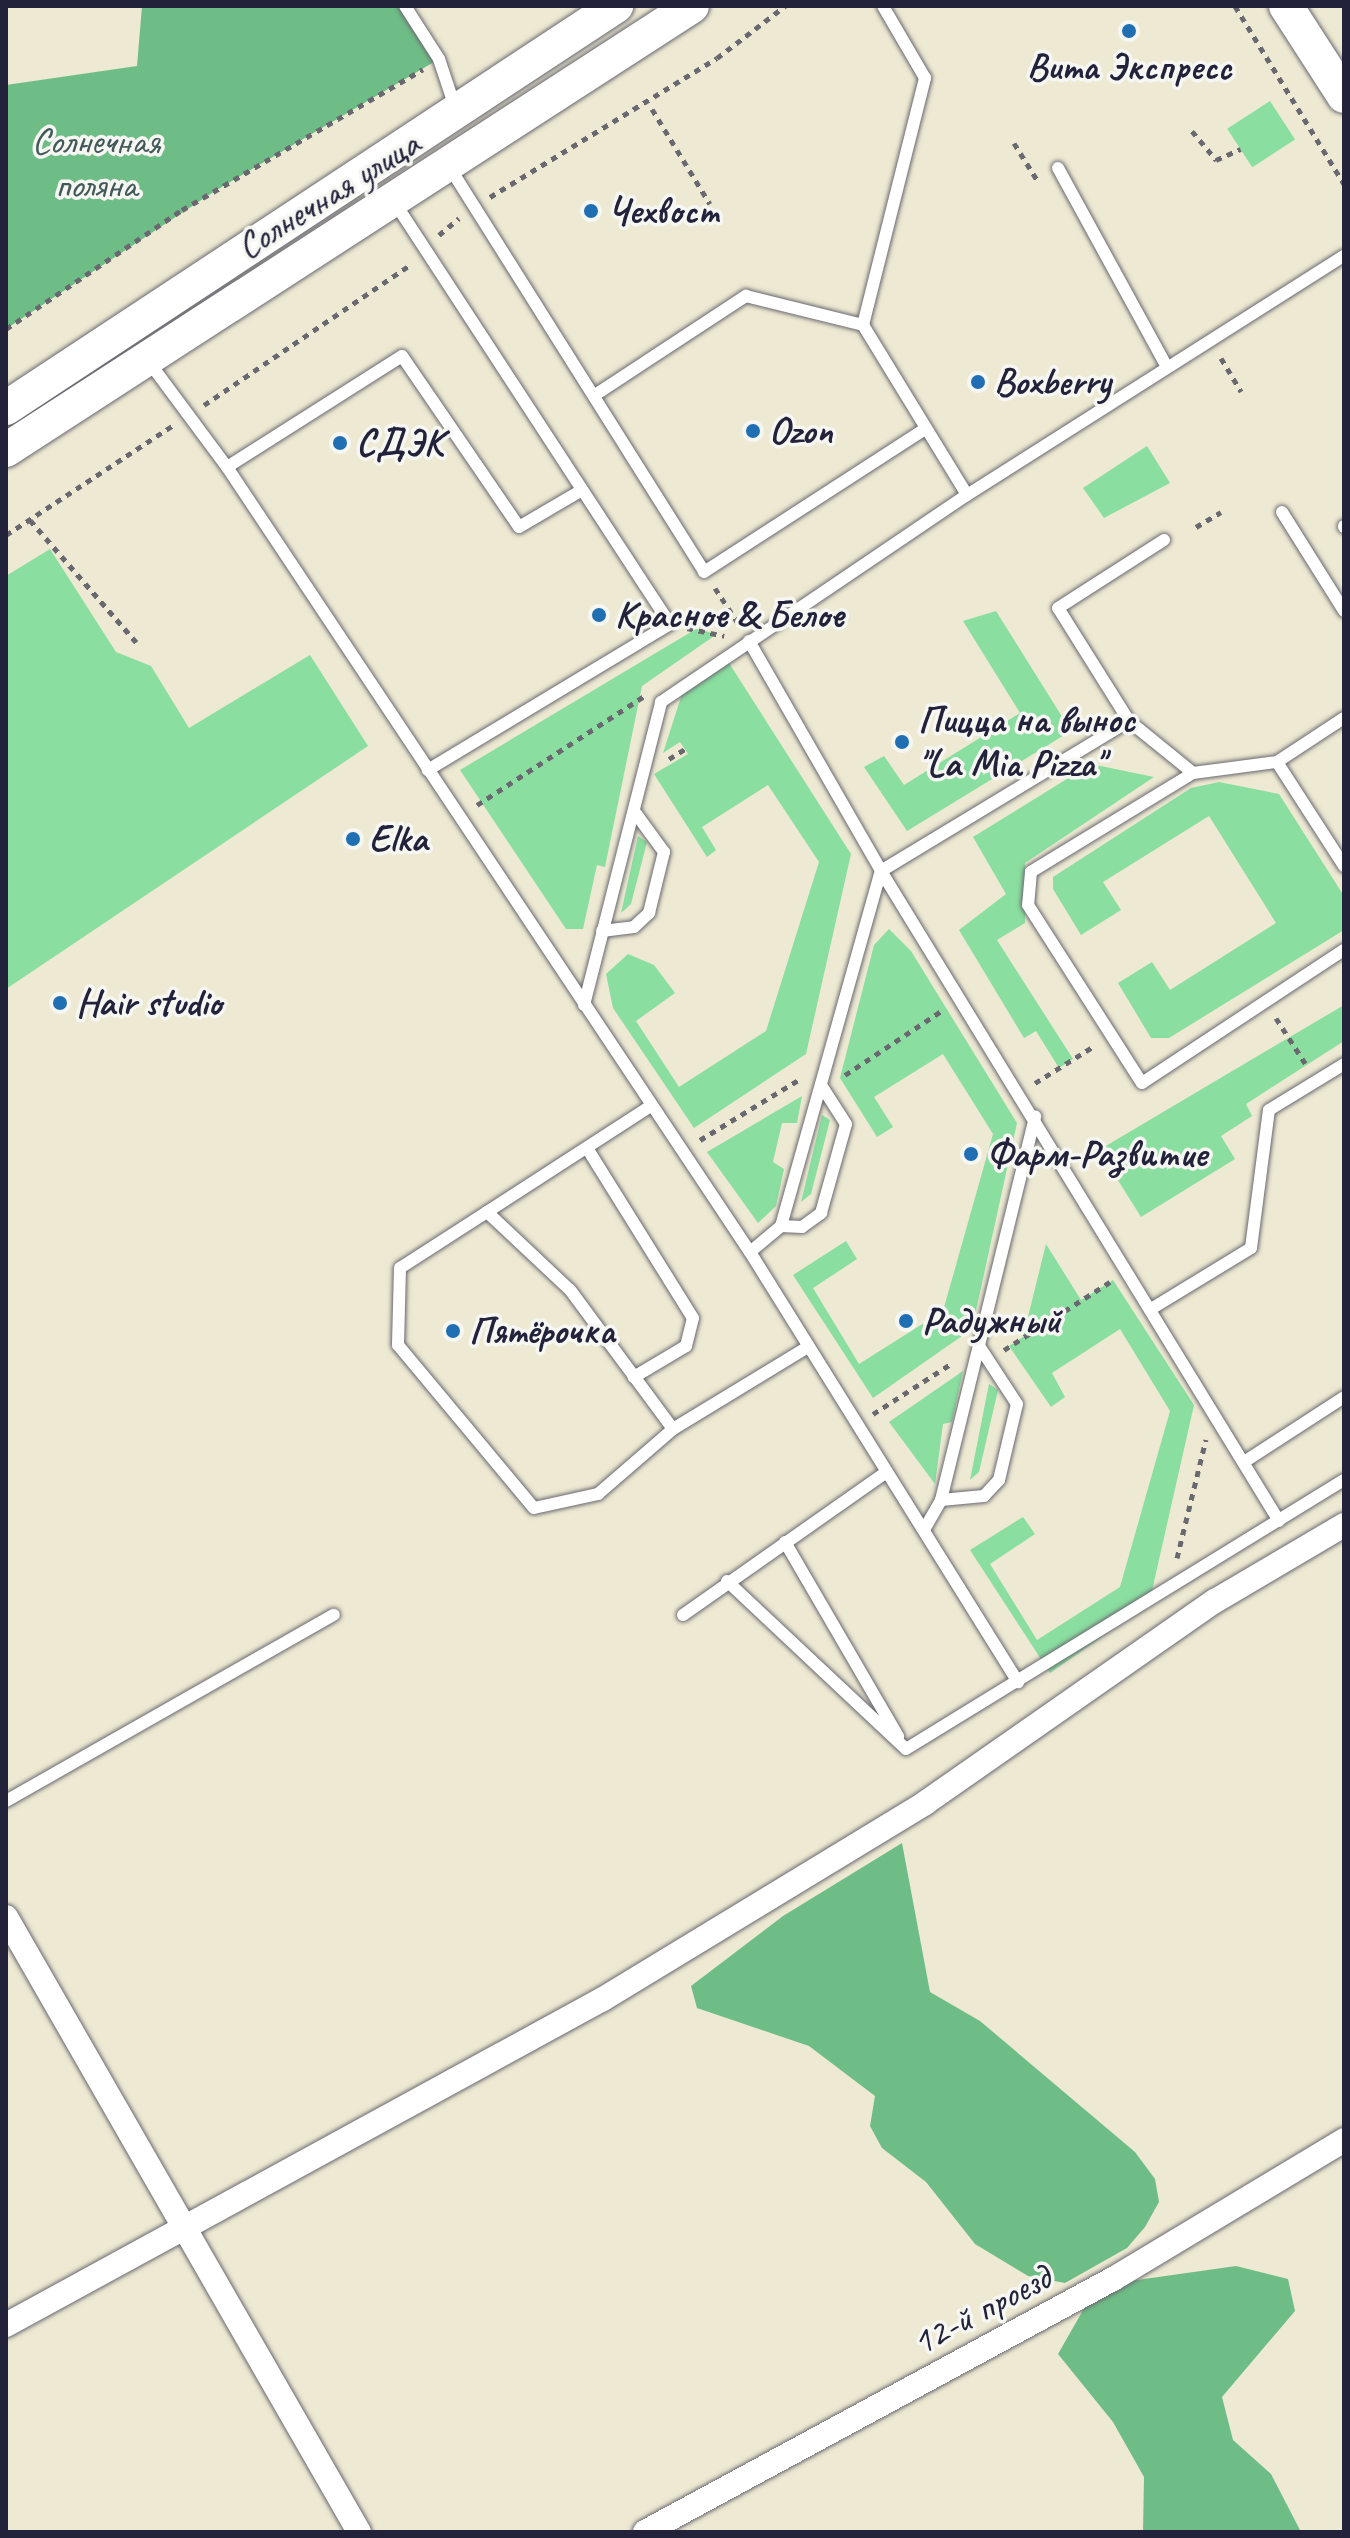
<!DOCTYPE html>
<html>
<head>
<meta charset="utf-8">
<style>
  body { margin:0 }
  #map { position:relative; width:1350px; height:2538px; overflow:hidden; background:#ede9d2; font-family:Caveat,sans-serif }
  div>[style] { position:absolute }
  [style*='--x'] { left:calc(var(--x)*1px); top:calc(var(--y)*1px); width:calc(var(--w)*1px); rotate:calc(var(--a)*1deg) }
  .green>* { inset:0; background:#8adea0; transform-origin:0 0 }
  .forest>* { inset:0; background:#6fbd86 }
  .path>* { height:5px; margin-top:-2.5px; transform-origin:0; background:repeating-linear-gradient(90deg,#696870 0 6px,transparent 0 12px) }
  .roads { filter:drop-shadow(0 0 2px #696870) drop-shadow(0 0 2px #696870) }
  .lane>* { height:12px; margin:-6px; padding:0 6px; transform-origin:6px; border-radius:6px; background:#fff }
  .street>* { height:24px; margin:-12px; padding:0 12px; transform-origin:12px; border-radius:12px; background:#fff }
  .secondary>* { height:34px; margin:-17px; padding:0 17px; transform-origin:17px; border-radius:17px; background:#fff }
  .dots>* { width:22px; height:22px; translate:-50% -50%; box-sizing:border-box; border:4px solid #f6f6f2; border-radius:50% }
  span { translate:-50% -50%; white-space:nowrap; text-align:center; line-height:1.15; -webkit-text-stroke:7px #f6f6f2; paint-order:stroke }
  .poi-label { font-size:38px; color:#22223b; font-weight:700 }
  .left { translate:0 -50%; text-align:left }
  .park-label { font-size:38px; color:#415a59 }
  .street-label { font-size:38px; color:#22223b }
  .frame { position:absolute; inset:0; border:8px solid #22223b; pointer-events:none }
</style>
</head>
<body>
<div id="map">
  <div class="green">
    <i style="left:1270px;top:101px;width:46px;height:51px;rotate:57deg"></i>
    <i style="clip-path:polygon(1147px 446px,1170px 483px,1104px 518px,1083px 488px)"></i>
    <i style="clip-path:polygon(50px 549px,116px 652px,151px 666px,189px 728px,310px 655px,368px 746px,6px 989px,6px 576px)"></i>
    <i style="clip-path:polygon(996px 611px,1071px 731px,907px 831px,864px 767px,884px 756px,904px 785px,1020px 713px,963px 621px)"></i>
    <i style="clip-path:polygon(696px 629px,717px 634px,642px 686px,605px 867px,597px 865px,583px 929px,566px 929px,460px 770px)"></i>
    <i style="clip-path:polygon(729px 663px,851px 854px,806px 1054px,694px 1128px,613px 1008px,606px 974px,628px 954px,654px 965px,675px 993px,636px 1021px,679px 1087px,766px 1031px,819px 862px,768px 785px,702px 827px,716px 850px,707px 857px,654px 774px,688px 754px,680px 742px,663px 753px,682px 694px)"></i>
    <i style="clip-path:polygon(1091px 764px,1154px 777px,1025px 863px,1025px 923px,997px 940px,1073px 1059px,1059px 1068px,1036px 1031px,1024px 1038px,959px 930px,1006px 894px,973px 837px)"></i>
    <i style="clip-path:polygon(1219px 782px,1279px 794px,1344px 896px,1344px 930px,1169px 1038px,1151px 1038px,1118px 983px,1152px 962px,1170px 990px,1276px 923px,1209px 816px,1103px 882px,1121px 910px,1081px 935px,1053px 889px,1053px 877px,1191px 788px)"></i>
    <i style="clip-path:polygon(638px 836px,647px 842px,631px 904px,621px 913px)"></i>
    <i style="clip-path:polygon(889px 929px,911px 951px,1017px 1123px,972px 1329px,873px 1398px,793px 1275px,846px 1241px,857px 1259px,813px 1288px,859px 1364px,943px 1311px,993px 1134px,943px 1054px,874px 1097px,893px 1127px,877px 1137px,840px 1078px,874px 945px)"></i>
    <i style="clip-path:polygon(1344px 1005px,1344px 1041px,1246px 1104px,1252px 1116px,1221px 1136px,1235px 1159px,1141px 1217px,1099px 1150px)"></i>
    <i style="clip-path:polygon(802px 1096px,797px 1123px,782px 1123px,773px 1162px,784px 1169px,776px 1206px,758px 1223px,707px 1152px)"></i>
    <i style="clip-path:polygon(822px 1115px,830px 1120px,811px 1194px,801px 1202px)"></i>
    <i style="clip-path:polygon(1046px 1244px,1081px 1300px,1113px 1280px,1194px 1405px,1149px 1604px,1050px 1673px,970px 1550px,1023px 1517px,1035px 1534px,990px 1564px,1037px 1640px,1120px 1587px,1170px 1411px,1120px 1329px,1052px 1373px,1065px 1397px,1051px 1407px,1009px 1346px,1023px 1337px)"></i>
    <i style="clip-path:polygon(963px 1371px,952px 1422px,943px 1424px,935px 1484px,889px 1422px)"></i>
    <i style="clip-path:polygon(989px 1384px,998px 1390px,979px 1472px,970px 1480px)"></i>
  </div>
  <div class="forest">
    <i style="clip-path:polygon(142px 6px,405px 6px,439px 59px,215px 191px,6px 329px,6px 85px,137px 66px)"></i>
    <i style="clip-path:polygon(902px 1843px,930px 1992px,980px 2021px,1135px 2152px,1155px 2179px,1159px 2202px,1145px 2227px,1127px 2248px,1065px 2283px,1028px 2276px,975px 2244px,926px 2182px,882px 2148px,870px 2126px,875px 2096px,809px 2046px,697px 2008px,691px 1986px,783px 1916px)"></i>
    <i style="clip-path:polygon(1236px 2266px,1288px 2279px,1295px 2311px,1222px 2397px,1233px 2440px,1271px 2474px,1301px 2532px,1143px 2532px,1144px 2477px,1113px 2422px,1058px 2354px,1086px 2305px,1130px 2281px)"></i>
  </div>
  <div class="path">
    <i style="--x:1235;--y:6;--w:209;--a:58.5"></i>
    <i style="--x:652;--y:109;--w:111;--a:58.6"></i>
    <i style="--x:1192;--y:131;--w:38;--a:50"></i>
    <i style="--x:1216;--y:160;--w:27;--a:-24"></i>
    <i style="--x:1014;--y:143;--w:47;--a:58"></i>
    <i style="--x:490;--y:197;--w:266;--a:-31.5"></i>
    <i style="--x:717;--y:58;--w:86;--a:-37.4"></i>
    <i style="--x:439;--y:235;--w:26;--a:-40"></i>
    <i style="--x:6;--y:329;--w:212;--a:-34.1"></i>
    <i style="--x:182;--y:210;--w:279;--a:-30.3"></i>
    <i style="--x:1221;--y:358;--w:39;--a:59"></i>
    <i style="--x:204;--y:405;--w:249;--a:-34.2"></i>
    <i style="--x:30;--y:520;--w:162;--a:49"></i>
    <i style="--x:1196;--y:527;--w:29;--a:-31"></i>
    <i style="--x:6;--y:535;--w:199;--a:-33.3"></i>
    <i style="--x:715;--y:588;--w:45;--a:56.7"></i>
    <i style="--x:687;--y:628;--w:38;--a:12"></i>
    <i style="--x:669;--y:759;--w:19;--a:-32"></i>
    <i style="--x:477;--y:805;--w:199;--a:-33.1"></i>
    <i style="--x:1276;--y:1018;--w:54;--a:57.2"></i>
    <i style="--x:845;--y:1075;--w:118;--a:-33.6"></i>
    <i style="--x:1035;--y:1083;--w:70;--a:-32.1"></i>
    <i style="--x:700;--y:1140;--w:117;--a:-31.4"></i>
    <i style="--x:1004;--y:1350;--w:126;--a:-32.7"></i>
    <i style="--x:873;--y:1414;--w:94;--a:-32.8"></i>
    <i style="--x:1177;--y:1558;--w:122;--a:-76.3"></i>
  </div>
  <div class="roads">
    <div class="lane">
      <i style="--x:405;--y:6;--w:63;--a:57.3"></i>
      <i style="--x:439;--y:59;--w:54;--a:71.6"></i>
      <i style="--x:450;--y:168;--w:477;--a:57.8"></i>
      <i style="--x:704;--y:572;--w:263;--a:-32.9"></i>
      <i style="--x:1058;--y:168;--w:225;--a:61.3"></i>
      <i style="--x:395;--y:203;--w:503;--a:56.85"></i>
      <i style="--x:670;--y:624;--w:283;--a:148.9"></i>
      <i style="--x:863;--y:325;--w:255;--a:-75.9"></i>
      <i style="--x:925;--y:78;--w:83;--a:-120.3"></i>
      <i style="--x:149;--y:362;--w:131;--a:53.4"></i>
      <i style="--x:227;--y:467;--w:943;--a:56.33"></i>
      <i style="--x:750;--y:1252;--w:507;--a:58.07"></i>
      <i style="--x:595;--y:395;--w:181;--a:-33.3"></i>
      <i style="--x:746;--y:296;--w:121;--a:13.9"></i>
      <i style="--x:863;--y:325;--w:199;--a:58.5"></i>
      <i style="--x:227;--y:467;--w:207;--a:-32.4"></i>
      <i style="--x:402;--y:356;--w:207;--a:55.6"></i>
      <i style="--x:519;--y:527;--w:73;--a:-30.4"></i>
      <i style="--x:1282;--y:512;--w:117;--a:57.9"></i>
      <i style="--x:1344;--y:526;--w:1;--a:90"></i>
      <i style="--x:749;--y:641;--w:265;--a:60.1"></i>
      <i style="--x:881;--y:871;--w:762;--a:58.52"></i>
      <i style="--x:1129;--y:721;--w:133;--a:-122.1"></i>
      <i style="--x:1058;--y:608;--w:126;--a:-32.7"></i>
      <i style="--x:1277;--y:762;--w:124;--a:57.2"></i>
      <i style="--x:1193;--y:773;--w:190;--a:148.6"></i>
      <i style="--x:1031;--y:872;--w:33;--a:95"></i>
      <i style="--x:1028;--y:905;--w:211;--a:57.4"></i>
      <i style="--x:1142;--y:1083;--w:242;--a:-33.4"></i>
      <i style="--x:602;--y:931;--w:32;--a:-7"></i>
      <i style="--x:634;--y:927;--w:21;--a:-43"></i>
      <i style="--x:649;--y:913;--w:63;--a:-76.2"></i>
      <i style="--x:664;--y:852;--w:51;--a:-126.2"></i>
      <i style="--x:584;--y:1005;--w:313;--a:-75.7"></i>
      <i style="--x:661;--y:702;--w:369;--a:-34.1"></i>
      <i style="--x:967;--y:495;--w:446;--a:-32.4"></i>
      <i style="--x:587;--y:1148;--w:200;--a:58.1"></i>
      <i style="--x:693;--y:1318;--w:29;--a:104"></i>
      <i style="--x:686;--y:1346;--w:61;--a:149.2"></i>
      <i style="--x:487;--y:1212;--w:195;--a:-32.9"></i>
      <i style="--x:781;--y:1226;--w:21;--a:3"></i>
      <i style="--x:802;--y:1227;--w:24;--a:-36"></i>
      <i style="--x:821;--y:1213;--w:92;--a:-74.3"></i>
      <i style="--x:846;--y:1124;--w:46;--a:-122.7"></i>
      <i style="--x:750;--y:1252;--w:40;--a:-40"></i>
      <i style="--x:781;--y:1226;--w:369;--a:-74.3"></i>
      <i style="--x:881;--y:871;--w:290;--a:-31.2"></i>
      <i style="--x:1129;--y:721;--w:82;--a:39.1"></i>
      <i style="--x:1193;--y:773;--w:85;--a:-7.5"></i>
      <i style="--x:1277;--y:762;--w:80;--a:-33.3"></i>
      <i style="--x:1151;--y:1309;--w:117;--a:-31.4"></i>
      <i style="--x:1251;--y:1248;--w:139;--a:-82.6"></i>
      <i style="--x:1269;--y:1110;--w:88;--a:-31.5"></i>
      <i style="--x:673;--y:1429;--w:173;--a:-126.5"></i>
      <i style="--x:570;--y:1290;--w:114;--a:-136.8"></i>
      <i style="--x:487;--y:1212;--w:103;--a:147.2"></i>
      <i style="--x:400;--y:1268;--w:77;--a:91.5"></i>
      <i style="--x:398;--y:1345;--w:212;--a:50.2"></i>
      <i style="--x:534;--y:1508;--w:66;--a:-12.3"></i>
      <i style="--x:598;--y:1494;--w:99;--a:-40.9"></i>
      <i style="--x:673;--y:1429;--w:158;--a:-31.3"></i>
      <i style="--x:1244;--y:1462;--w:119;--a:-33"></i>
      <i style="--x:941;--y:1500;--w:43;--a:-5.3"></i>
      <i style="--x:984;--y:1496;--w:22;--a:-47"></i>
      <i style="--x:999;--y:1480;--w:78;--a:-76.7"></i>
      <i style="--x:1017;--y:1404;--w:69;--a:-123.2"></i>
      <i style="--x:925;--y:1528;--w:32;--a:-60"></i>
      <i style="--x:941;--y:1500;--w:395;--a:-76.2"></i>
      <i style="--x:785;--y:1542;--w:225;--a:59.8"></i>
      <i style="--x:727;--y:1581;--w:245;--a:43.2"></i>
      <i style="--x:683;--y:1615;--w:247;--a:-35.1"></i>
      <i style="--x:906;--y:1749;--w:514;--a:-31.56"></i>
      <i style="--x:6;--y:1801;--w:377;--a:-29.6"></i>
    </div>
    <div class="street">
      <i style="--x:6;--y:1917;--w:709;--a:60.14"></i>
      <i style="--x:6;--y:2325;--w:680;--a:-28.64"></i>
      <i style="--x:603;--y:1999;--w:377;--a:-31.3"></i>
      <i style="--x:925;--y:1803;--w:353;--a:-34.9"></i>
      <i style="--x:1215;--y:1601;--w:150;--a:-30.5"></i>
      <i style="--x:645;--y:2532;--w:532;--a:-28.4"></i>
      <i style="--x:1113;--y:2279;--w:270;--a:-31"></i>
    </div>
    <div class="secondary">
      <i style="--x:1286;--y:6;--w:107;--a:57.2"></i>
      <i style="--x:6;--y:408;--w:731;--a:-33.39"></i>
      <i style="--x:6;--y:450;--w:817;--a:-32.91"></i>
    </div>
  </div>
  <div class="dots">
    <i style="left:1129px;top:31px;background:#1f6fb2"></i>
    <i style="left:591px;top:211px;background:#1f6fb2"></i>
    <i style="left:978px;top:382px;background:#1f6fb2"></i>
    <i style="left:753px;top:431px;background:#1f6fb2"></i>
    <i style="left:340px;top:443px;background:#1f6fb2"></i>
    <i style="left:599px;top:615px;background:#1f6fb2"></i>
    <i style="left:902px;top:742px;background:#1f6fb2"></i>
    <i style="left:353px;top:839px;background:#1f6fb2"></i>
    <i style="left:60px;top:1003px;background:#1f6fb2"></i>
    <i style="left:971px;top:1154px;background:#1f6fb2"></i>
    <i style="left:906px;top:1321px;background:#1f6fb2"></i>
    <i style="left:453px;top:1331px;background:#1f6fb2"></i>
  </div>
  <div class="poi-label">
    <span style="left:1129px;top:67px">Вита Экспресс</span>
    <span class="left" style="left:607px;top:211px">Чехвост</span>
    <span class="left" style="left:994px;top:382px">Boxberry</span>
    <span class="left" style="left:769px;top:431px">Ozon</span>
    <span class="left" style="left:356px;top:443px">СДЭК</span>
    <span class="left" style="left:615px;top:615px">Красное &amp; Белое</span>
    <span class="left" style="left:918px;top:742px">Пицца на вынос<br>"La Mia Pizza"</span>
    <span class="left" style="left:369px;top:839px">Elka</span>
    <span class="left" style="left:76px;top:1003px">Hair studio</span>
    <span class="left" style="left:987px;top:1154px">Фарм-Развитие</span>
    <span class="left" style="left:922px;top:1321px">Радужный</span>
    <span class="left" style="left:469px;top:1331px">Пятёрочка</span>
  </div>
  <div class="park-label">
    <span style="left:96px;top:163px">Солнечная<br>поляна</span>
  </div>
  <div class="street-label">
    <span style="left:328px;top:195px;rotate:-32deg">Солнечная улица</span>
    <span style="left:981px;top:2310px;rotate:-28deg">12-й проезд</span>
  </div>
  <div class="frame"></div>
</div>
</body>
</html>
